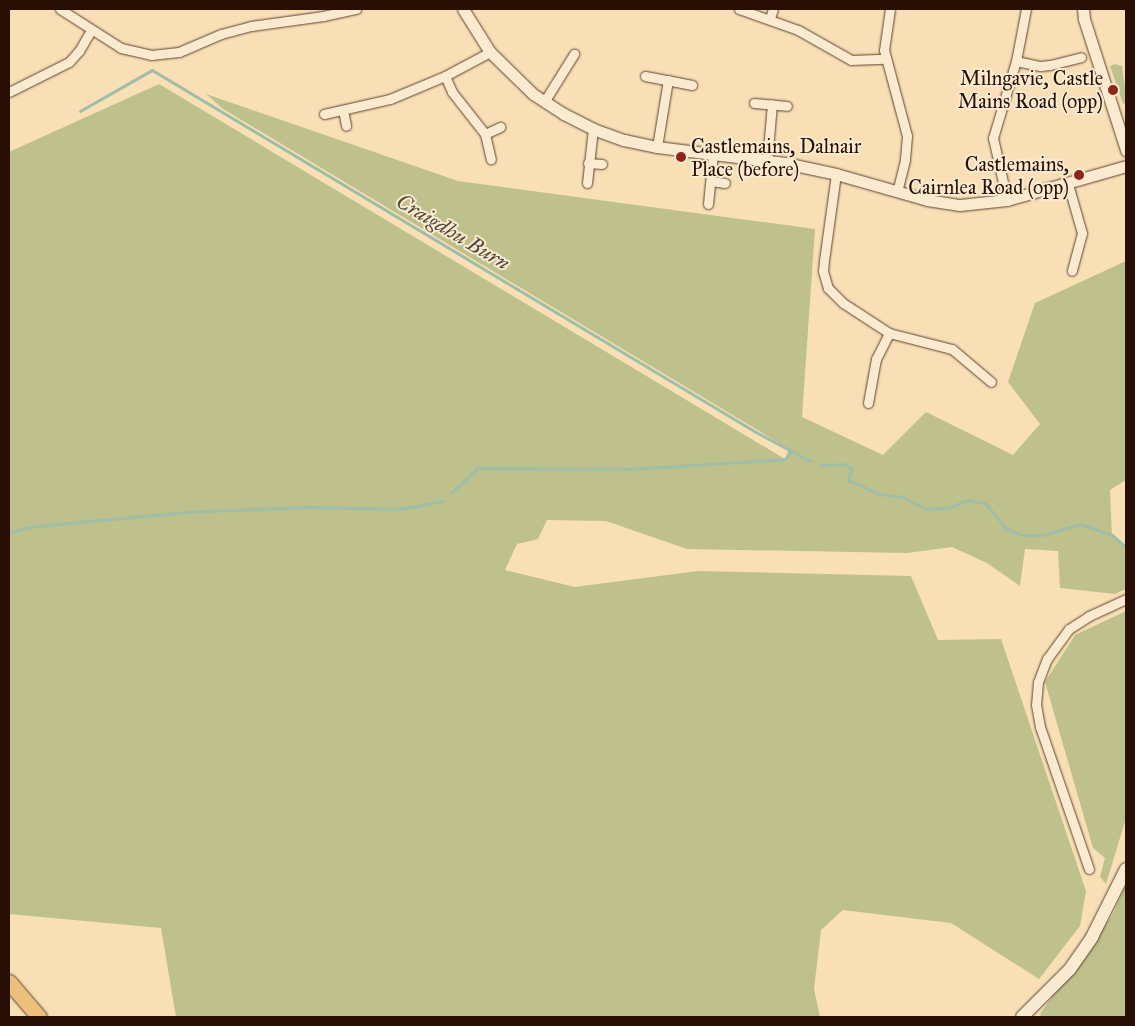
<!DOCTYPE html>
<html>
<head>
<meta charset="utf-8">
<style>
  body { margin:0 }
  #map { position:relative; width:1135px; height:1026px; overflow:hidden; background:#f8dfb5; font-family:"IM FELL Great Primer",serif }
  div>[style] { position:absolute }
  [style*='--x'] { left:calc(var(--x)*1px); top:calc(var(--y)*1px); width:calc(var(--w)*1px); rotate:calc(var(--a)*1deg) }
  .green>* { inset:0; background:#bfc18c }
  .stream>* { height:3px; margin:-1.5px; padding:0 1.5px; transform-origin:1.5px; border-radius:1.5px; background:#9fbda7 }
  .roads { filter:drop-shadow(0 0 1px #5d4231) drop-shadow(0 0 1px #5d4231) }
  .minor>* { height:9px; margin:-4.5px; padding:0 4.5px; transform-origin:4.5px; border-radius:4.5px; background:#faeacf }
  .tertiary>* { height:11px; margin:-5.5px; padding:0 5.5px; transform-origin:5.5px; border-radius:5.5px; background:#faeacf }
  .secondary>* { height:12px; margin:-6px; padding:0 6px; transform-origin:6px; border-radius:6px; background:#faeacf }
  .primary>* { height:15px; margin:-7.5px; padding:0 7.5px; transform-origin:7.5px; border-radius:7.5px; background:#ecc07a }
  .dots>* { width:14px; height:14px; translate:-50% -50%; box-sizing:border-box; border:2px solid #faeacf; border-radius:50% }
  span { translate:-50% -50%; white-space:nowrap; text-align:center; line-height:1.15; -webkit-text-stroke:4px #faeacf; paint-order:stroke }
  .poi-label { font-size:20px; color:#290e05 }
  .right { translate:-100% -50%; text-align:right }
  .left { translate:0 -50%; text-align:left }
  .water-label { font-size:21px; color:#524b3e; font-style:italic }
  .frame { position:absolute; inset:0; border:10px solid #290e05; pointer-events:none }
</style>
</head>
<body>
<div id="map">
  <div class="green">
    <i style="clip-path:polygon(1115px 64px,1122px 66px,1126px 95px,1126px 102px,1123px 104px,1110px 66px)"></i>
    <i style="clip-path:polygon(159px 84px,785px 459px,789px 449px,223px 109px,206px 94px,458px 181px,815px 229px,802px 417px,883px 455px,926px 412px,1013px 455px,1040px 424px,1008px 382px,1035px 303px,1126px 261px,1126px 480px,1110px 490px,1112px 537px,1126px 546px,1126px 589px,1115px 594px,1060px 588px,1058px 551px,1025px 549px,1020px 586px,987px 563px,952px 547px,907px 553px,687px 549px,606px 521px,547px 520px,538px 539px,517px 544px,505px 570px,575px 587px,698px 571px,911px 576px,938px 640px,1001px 639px,1086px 891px,1080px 926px,1039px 979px,951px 923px,843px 910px,821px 930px,814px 989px,820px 1017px,176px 1017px,161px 928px,9px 914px,9px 152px)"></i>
    <i style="clip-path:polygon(1126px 611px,1126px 818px,1106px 884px,1100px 877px,1105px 858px,1093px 848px,1045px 682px,1075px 635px)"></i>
    <i style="clip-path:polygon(1126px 884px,1126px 1017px,1040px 1017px,1041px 1012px,1112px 916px)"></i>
  </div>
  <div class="stream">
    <i style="--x:80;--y:111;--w:83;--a:-29.7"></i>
    <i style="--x:152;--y:70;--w:702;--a:30.95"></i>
    <i style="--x:754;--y:431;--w:64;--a:28.2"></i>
    <i style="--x:820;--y:465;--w:24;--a:-2"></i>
    <i style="--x:844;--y:464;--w:8;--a:30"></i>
    <i style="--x:851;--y:468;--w:12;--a:104"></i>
    <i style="--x:848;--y:480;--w:34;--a:24"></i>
    <i style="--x:879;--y:494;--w:23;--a:7"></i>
    <i style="--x:902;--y:497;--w:27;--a:27"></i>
    <i style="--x:926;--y:509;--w:22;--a:-3"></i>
    <i style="--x:948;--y:508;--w:22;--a:-22"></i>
    <i style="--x:968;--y:500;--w:17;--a:10"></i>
    <i style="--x:985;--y:503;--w:33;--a:50"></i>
    <i style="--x:1006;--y:528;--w:17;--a:25"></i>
    <i style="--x:1021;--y:535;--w:21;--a:0"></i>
    <i style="--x:1042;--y:535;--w:40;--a:-16"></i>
    <i style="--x:1080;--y:524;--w:34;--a:19"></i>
    <i style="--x:1112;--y:535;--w:18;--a:41"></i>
    <i style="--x:452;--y:492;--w:35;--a:-43"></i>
    <i style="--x:478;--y:468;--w:154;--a:0.4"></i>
    <i style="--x:632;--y:469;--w:153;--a:-3.7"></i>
    <i style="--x:785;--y:459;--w:10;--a:-53"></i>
    <i style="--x:9;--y:532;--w:29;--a:-12"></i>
    <i style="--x:37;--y:526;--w:150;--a:-5.4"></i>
    <i style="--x:186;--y:512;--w:121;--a:-2.4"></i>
    <i style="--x:307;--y:507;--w:93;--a:1.2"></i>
    <i style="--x:400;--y:509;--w:43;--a:-10.8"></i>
  </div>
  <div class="roads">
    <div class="minor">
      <i style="--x:60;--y:9;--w:72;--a:32.6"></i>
      <i style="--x:121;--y:48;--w:31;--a:13"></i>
      <i style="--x:151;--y:55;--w:28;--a:-6"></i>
      <i style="--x:179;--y:52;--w:46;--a:-23.2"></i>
      <i style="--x:221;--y:34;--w:31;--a:-15"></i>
      <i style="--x:251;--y:26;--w:73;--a:-7.9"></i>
      <i style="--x:323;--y:16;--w:34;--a:-12"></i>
      <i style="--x:739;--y:9;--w:63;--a:19.6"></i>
      <i style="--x:798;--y:30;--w:61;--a:29.5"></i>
      <i style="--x:851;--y:60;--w:34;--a:-2"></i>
      <i style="--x:890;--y:9;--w:41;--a:98.3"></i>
      <i style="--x:884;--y:50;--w:89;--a:75"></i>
      <i style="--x:907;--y:136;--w:24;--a:95"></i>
      <i style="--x:905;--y:160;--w:33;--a:104"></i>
      <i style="--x:770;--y:18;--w:9;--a:-72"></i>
      <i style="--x:1016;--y:61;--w:25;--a:12"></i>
      <i style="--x:1040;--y:66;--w:10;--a:-6"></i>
      <i style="--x:1050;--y:65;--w:32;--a:-14"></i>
      <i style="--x:445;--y:76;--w:17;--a:66"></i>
      <i style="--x:452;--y:92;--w:53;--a:51.8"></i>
      <i style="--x:485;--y:134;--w:26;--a:77"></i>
      <i style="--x:645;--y:76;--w:48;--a:10.8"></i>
      <i style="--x:9;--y:92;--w:67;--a:-26.6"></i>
      <i style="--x:69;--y:62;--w:15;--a:-48"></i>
      <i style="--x:79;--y:51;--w:24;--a:-60"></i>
      <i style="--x:544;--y:102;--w:57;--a:-58"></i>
      <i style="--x:754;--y:103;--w:33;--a:5"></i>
      <i style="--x:343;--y:110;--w:16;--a:79"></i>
      <i style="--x:324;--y:114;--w:68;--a:-12.8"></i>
      <i style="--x:390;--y:99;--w:60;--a:-22.7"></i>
      <i style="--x:445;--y:76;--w:51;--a:-28.1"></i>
      <i style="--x:485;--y:134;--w:17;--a:-25"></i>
      <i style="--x:657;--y:147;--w:68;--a:-80.7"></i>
      <i style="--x:767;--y:161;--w:57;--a:-85"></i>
      <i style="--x:588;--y:163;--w:14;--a:4"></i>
      <i style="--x:836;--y:174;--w:87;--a:97.9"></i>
      <i style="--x:824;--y:260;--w:11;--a:95"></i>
      <i style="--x:823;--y:271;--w:18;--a:74"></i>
      <i style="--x:828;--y:288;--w:21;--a:45"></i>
      <i style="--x:843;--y:303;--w:55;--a:33.1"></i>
      <i style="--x:889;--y:333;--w:65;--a:14.3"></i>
      <i style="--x:952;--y:349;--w:51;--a:40.2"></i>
      <i style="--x:711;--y:181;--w:14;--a:8"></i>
      <i style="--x:587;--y:183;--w:54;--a:-83.7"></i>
      <i style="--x:1068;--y:184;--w:51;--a:74.1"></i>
      <i style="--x:1082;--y:233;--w:39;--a:105"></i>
      <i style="--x:1007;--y:200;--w:64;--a:-102.7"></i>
      <i style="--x:993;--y:138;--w:80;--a:-73.4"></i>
      <i style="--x:1016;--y:61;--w:53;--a:-79.1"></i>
      <i style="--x:708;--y:204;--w:50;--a:-84.3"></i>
      <i style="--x:868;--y:403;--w:45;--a:-79.7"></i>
      <i style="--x:876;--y:359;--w:29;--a:-63"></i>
      <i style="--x:1089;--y:869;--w:150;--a:-109"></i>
      <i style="--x:1040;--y:727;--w:22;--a:-100"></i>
      <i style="--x:1036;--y:705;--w:23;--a:-85"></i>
      <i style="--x:1038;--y:682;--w:25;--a:-69"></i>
      <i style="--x:1047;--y:659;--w:37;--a:-54"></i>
      <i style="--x:1069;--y:629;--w:24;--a:-33"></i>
      <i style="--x:1089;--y:616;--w:41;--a:-24.7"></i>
    </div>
    <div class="tertiary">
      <i style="--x:463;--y:9;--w:51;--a:57.9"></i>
      <i style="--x:490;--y:52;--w:60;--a:44.3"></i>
      <i style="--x:533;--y:94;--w:37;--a:33"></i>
      <i style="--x:564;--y:114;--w:33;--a:27"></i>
      <i style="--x:593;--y:129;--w:33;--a:20"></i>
      <i style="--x:624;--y:140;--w:34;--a:12"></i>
      <i style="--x:657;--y:147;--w:129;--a:7.1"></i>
      <i style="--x:785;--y:163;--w:52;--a:12.2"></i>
      <i style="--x:836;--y:174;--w:95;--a:15.9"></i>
      <i style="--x:927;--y:200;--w:33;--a:9"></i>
      <i style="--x:960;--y:205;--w:47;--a:-6.1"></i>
      <i style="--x:1007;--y:200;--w:124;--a:-15.9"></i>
      <i style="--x:1083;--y:9;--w:10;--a:84"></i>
      <i style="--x:1084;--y:19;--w:138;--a:72.2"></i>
    </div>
    <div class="secondary">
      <i style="--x:1022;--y:1017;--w:68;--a:-45"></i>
      <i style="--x:1070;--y:969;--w:39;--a:-55"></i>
      <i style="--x:1092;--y:937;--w:76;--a:-63.4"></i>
    </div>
    <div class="primary">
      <i style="--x:9;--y:982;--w:46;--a:49.4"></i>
    </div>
  </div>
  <div class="dots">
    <i style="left:1113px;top:90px;background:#8f2418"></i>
    <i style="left:681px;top:157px;background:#8f2418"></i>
    <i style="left:1079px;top:175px;background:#8f2418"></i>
  </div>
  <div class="poi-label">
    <span class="right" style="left:1103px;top:90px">Milngavie, Castle<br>Mains Road (opp)</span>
    <span class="left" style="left:691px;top:158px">Castlemains, Dalnair<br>Place (before)</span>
    <span class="right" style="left:1069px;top:176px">Castlemains,<br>Cairnlea Road (opp)</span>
  </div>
  <div class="water-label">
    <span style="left:453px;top:232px;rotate:31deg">Craigdhu Burn</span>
  </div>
  <div class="frame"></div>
</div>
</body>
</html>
